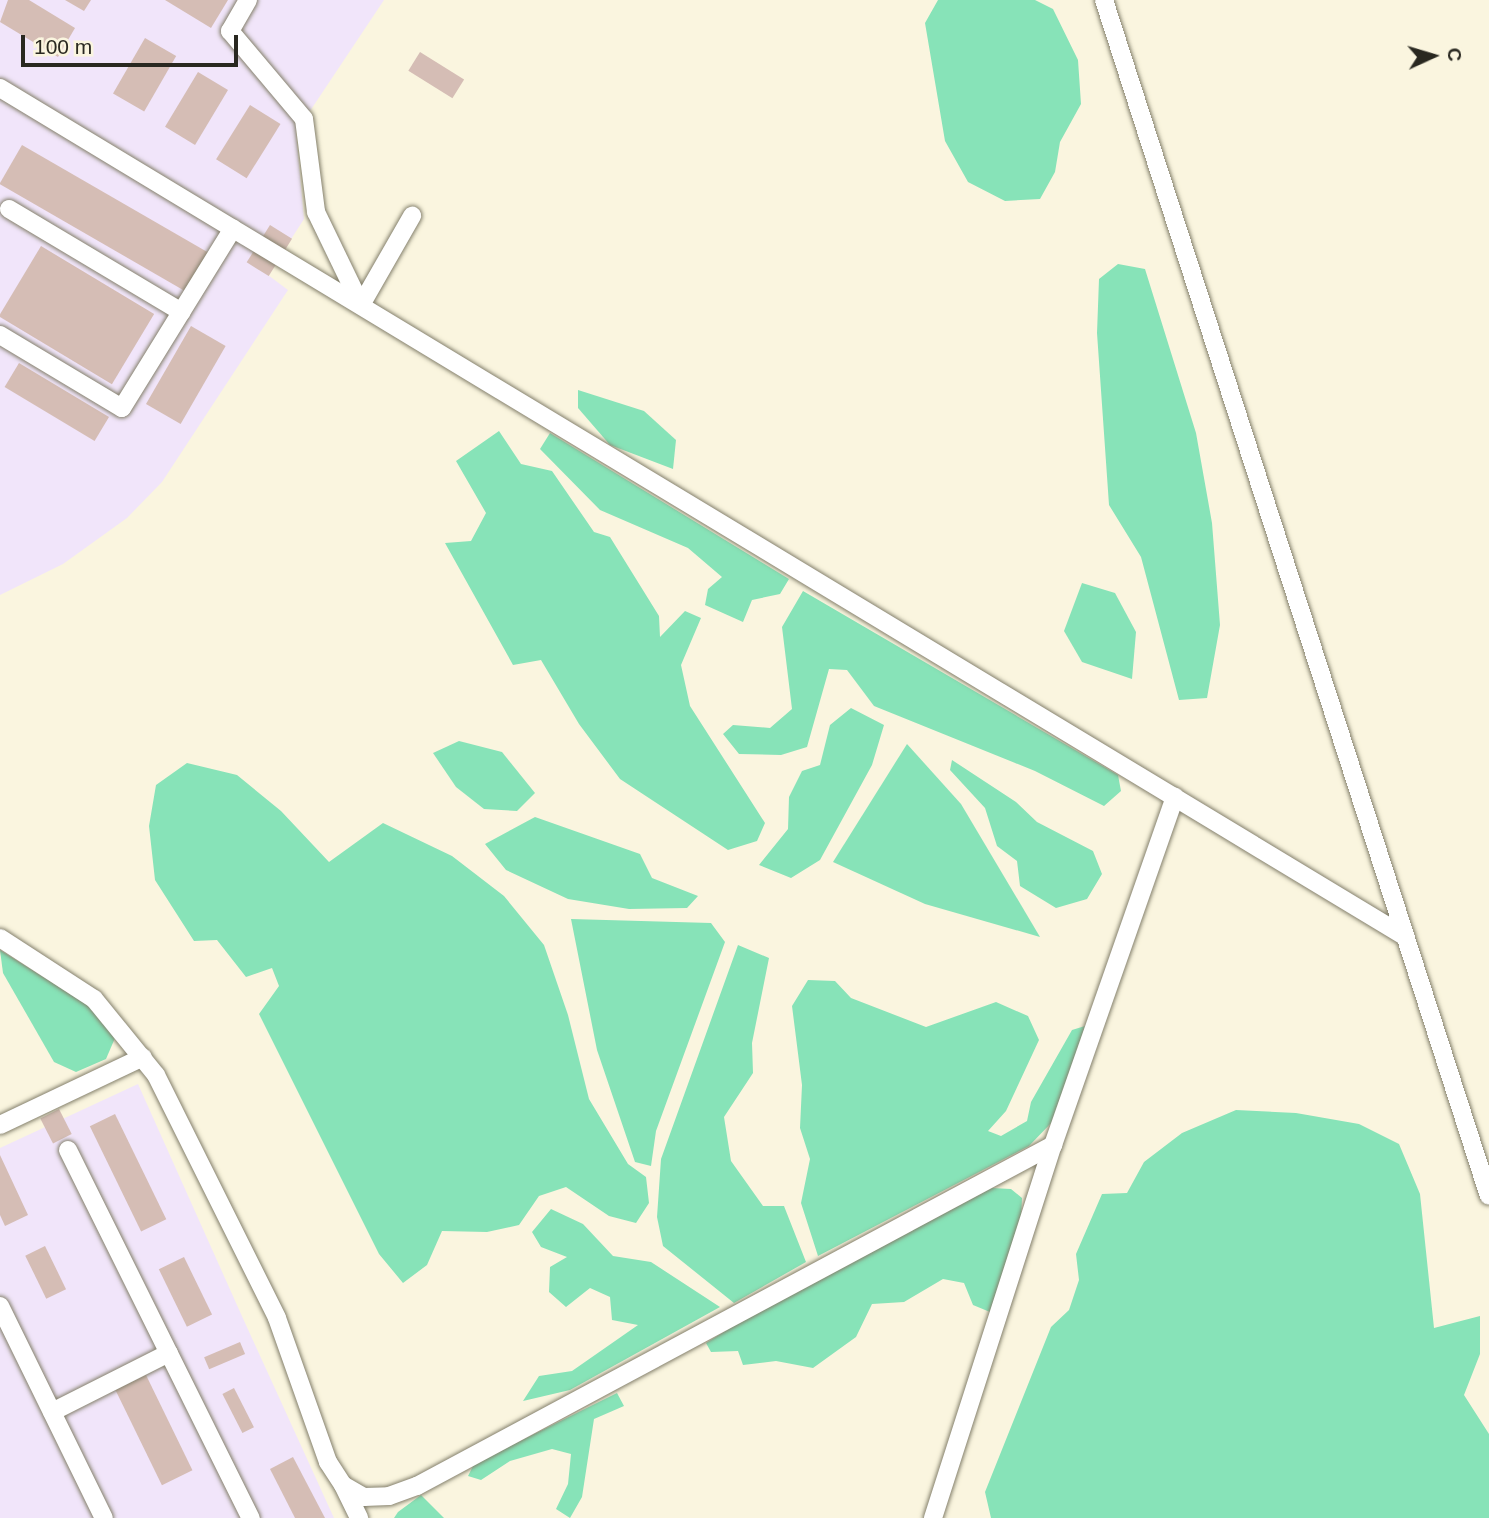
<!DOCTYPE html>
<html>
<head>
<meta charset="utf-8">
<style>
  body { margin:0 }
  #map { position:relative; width:1489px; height:1518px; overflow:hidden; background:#faf5df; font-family:Arial,sans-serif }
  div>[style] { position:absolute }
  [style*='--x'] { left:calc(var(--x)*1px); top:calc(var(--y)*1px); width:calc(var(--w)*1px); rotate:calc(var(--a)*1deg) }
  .industrial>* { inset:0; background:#f1e5fa }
  .green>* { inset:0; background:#87e3b8 }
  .building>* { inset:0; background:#d5bdb5; transform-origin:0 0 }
  .roads { filter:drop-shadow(0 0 2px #84806c) drop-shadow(0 0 2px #84806c) }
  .minor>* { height:18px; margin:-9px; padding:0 9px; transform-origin:9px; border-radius:9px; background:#fff }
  span { translate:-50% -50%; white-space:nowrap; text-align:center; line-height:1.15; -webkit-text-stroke:7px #faf5df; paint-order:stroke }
  .north { position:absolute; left:1398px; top:21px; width:70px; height:70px; -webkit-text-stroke:5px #faf5df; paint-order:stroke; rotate:86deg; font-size:19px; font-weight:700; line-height:28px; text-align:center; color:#292820 }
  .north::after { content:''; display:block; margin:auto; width:24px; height:32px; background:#292820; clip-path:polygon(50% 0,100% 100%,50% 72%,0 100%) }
  .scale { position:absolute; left:21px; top:35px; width:217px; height:32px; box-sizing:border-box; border:4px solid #292820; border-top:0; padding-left:9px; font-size:21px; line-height:24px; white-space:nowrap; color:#292820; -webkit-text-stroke:5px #faf5df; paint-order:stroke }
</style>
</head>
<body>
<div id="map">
  <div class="industrial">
    <i style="clip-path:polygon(0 0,384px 0,296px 132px,304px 219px,268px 275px,288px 290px,162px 482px,127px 518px,63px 564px,0 595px)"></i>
    <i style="clip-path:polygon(138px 1084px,241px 1314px,334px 1518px,0 1518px,0 1148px)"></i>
  </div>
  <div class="green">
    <i style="clip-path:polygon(938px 0,1035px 0,1053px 9px,1078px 60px,1081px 104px,1060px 142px,1055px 172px,1040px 199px,1005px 201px,968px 182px,945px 141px,925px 23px)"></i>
    <i style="clip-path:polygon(1118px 264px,1145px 269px,1196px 433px,1212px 523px,1220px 625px,1207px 698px,1179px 700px,1141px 557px,1109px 505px,1097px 333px,1099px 279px)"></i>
    <i style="clip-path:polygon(578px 390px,644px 411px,676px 440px,673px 469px,610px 445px,578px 408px)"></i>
    <i style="clip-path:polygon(499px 431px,521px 464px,552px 471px,594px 532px,610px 537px,659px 616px,660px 637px,685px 611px,701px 618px,681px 665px,690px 706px,765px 823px,757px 841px,728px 850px,620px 779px,579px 724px,541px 660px,513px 665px,445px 543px,471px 541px,486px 513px,456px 461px)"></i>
    <i style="clip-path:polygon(550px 433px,789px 579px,780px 594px,752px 600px,743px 622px,705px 605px,708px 589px,722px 577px,688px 548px,600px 510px,540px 449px)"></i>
    <i style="clip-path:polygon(1082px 583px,1115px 593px,1136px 632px,1132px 679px,1082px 662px,1064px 631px)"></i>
    <i style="clip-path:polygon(803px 591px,1118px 775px,1121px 791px,1104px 806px,1035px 771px,874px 706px,847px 670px,829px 669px,807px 747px,781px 755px,739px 754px,723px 734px,733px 725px,770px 728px,792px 709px,782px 627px)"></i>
    <i style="clip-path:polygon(851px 708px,884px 725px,872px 765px,820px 860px,791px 878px,759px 865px,788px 829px,789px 797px,802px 771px,820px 765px,830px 725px)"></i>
    <i style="clip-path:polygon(459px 741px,502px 752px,535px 793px,517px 811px,484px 809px,456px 787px,433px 753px)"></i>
    <i style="clip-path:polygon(907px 744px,961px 804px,1040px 937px,925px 904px,833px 862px)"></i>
    <i style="clip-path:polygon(952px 760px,1016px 802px,1037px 822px,1093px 851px,1102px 874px,1087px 899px,1056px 908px,1020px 886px,1017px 861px,997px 846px,985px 808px,950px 770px)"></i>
    <i style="clip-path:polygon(187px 763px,237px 775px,281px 811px,329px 862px,383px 823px,452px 856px,504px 896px,544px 945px,568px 1015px,589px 1099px,628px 1164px,646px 1177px,649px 1203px,636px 1223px,609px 1216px,566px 1187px,539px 1196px,519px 1225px,487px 1232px,442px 1231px,427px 1265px,403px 1283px,379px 1254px,259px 1014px,279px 986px,272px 968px,246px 977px,217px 940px,194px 941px,155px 880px,149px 826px,156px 785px)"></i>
    <i style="clip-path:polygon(535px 817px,640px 854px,652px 878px,698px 896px,687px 908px,629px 909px,568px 899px,506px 870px,485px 844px)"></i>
    <i style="clip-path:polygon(571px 919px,711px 923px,725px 942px,656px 1131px,651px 1166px,635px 1162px,597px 1050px)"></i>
    <i style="clip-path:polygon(738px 945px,769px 958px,752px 1043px,753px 1073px,724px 1117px,731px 1161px,763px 1206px,784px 1206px,806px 1262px,734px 1303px,663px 1246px,657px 1217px,661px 1159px)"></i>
    <i style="clip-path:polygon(0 950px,93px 1008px,115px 1038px,106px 1059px,76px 1072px,54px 1062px,3px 973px)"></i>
    <i style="clip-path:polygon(808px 980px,835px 981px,851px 998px,926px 1027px,996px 1002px,1028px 1016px,1039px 1040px,1006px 1111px,988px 1131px,1001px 1136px,1027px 1121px,1031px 1102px,1072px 1030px,1085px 1026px,1055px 1119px,1029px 1146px,818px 1256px,801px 1203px,810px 1159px,800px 1128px,802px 1085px,792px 1006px)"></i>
    <i style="clip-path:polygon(1236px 1110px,1296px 1113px,1359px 1124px,1399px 1144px,1420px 1194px,1434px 1328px,1480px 1316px,1480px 1354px,1464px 1395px,1489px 1434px,1489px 1518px,991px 1518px,985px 1492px,1051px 1327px,1069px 1310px,1079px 1280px,1076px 1254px,1102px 1194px,1127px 1193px,1144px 1162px,1182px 1133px)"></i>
    <i style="clip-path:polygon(992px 1188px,1011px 1189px,1022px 1198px,1021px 1219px,990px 1312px,973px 1305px,964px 1283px,943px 1279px,904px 1302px,872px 1304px,856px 1337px,813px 1368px,776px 1361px,743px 1365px,738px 1351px,711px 1352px,706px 1343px,748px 1317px)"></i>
    <i style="clip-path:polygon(551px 1209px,583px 1224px,613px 1256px,651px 1262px,720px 1307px,570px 1390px,523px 1401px,539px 1376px,572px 1371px,638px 1325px,612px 1320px,610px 1297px,590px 1288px,566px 1307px,549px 1292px,550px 1267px,567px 1257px,541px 1247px,532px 1232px)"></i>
    <i style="clip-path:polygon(617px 1393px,624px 1406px,594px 1419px,582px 1497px,570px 1518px,556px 1509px,568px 1484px,571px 1454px,552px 1449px,510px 1461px,481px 1480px,468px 1476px,474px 1464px)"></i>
    <i style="clip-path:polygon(421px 1495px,444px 1518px,394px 1518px,398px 1512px)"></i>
  </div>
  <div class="building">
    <i style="clip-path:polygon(8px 0,29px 0,75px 28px,58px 57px,0 22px)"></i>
    <i style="clip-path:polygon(65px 0,91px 0,84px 11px)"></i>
    <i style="clip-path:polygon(165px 0,228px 0,211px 28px)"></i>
    <i style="left:145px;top:38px;width:36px;height:64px;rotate:30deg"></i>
    <i style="left:420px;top:52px;width:52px;height:22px;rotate:32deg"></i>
    <i style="left:198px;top:72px;width:35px;height:64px;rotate:31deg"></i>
    <i style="left:250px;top:105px;width:36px;height:64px;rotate:32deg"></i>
    <i style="left:22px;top:145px;width:217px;height:45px;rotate:30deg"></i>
    <i style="left:270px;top:225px;width:26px;height:44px;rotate:32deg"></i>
    <i style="left:41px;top:246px;width:132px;height:82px;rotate:31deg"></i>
    <i style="left:191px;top:326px;width:40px;height:90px;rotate:30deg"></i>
    <i style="left:19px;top:363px;width:105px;height:28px;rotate:31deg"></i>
    <i style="left:59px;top:1109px;width:28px;height:21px;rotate:63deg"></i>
    <i style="left:115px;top:1114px;width:117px;height:28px;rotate:64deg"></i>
    <i style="clip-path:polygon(0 1155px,28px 1215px,5px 1226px,0 1215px)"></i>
    <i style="left:45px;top:1246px;width:48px;height:22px;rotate:64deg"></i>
    <i style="left:184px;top:1257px;width:64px;height:28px;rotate:64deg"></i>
    <i style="left:240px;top:1342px;width:13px;height:39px;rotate:67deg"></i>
    <i style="left:146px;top:1375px;width:106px;height:34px;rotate:64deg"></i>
    <i style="left:234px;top:1388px;width:44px;height:13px;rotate:63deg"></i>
    <i style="clip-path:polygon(293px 1457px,325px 1518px,295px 1518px,270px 1469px)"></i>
  </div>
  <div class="roads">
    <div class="minor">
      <i style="--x:248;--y:0;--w:36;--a:120"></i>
      <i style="--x:230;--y:31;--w:115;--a:49.9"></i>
      <i style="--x:304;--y:119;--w:94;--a:82.6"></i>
      <i style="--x:316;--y:212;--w:103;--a:64.2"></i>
      <i style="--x:1104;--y:0;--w:1256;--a:72.16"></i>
      <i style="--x:0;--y:88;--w:1642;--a:31.13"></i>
      <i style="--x:9;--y:209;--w:201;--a:30.8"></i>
      <i style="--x:361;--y:305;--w:103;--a:-60.2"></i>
      <i style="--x:0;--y:335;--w:142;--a:30.9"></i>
      <i style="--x:122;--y:408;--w:211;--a:-58.3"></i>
      <i style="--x:0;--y:938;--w:112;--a:33"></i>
      <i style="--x:94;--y:999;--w:98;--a:50.8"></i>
      <i style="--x:156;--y:1075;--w:271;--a:63.5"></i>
      <i style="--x:277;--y:1318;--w:153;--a:70.5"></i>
      <i style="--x:328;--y:1462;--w:27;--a:57"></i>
      <i style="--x:343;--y:1485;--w:24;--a:30"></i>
      <i style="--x:364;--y:1497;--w:25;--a:-2"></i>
      <i style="--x:389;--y:1496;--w:30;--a:-20"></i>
      <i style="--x:417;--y:1486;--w:722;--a:-28.2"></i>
      <i style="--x:0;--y:1125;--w:158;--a:-25.4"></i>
      <i style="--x:68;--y:1150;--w:411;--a:63.6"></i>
      <i style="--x:0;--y:1306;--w:236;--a:63.9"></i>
      <i style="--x:52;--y:1412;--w:131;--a:-26.8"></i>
      <i style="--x:343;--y:1485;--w:37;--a:64"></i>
      <i style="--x:933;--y:1518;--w:392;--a:-72.2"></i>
      <i style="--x:1053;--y:1145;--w:369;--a:-70.7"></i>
    </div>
  </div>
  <div class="north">С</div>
  <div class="scale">100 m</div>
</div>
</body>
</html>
